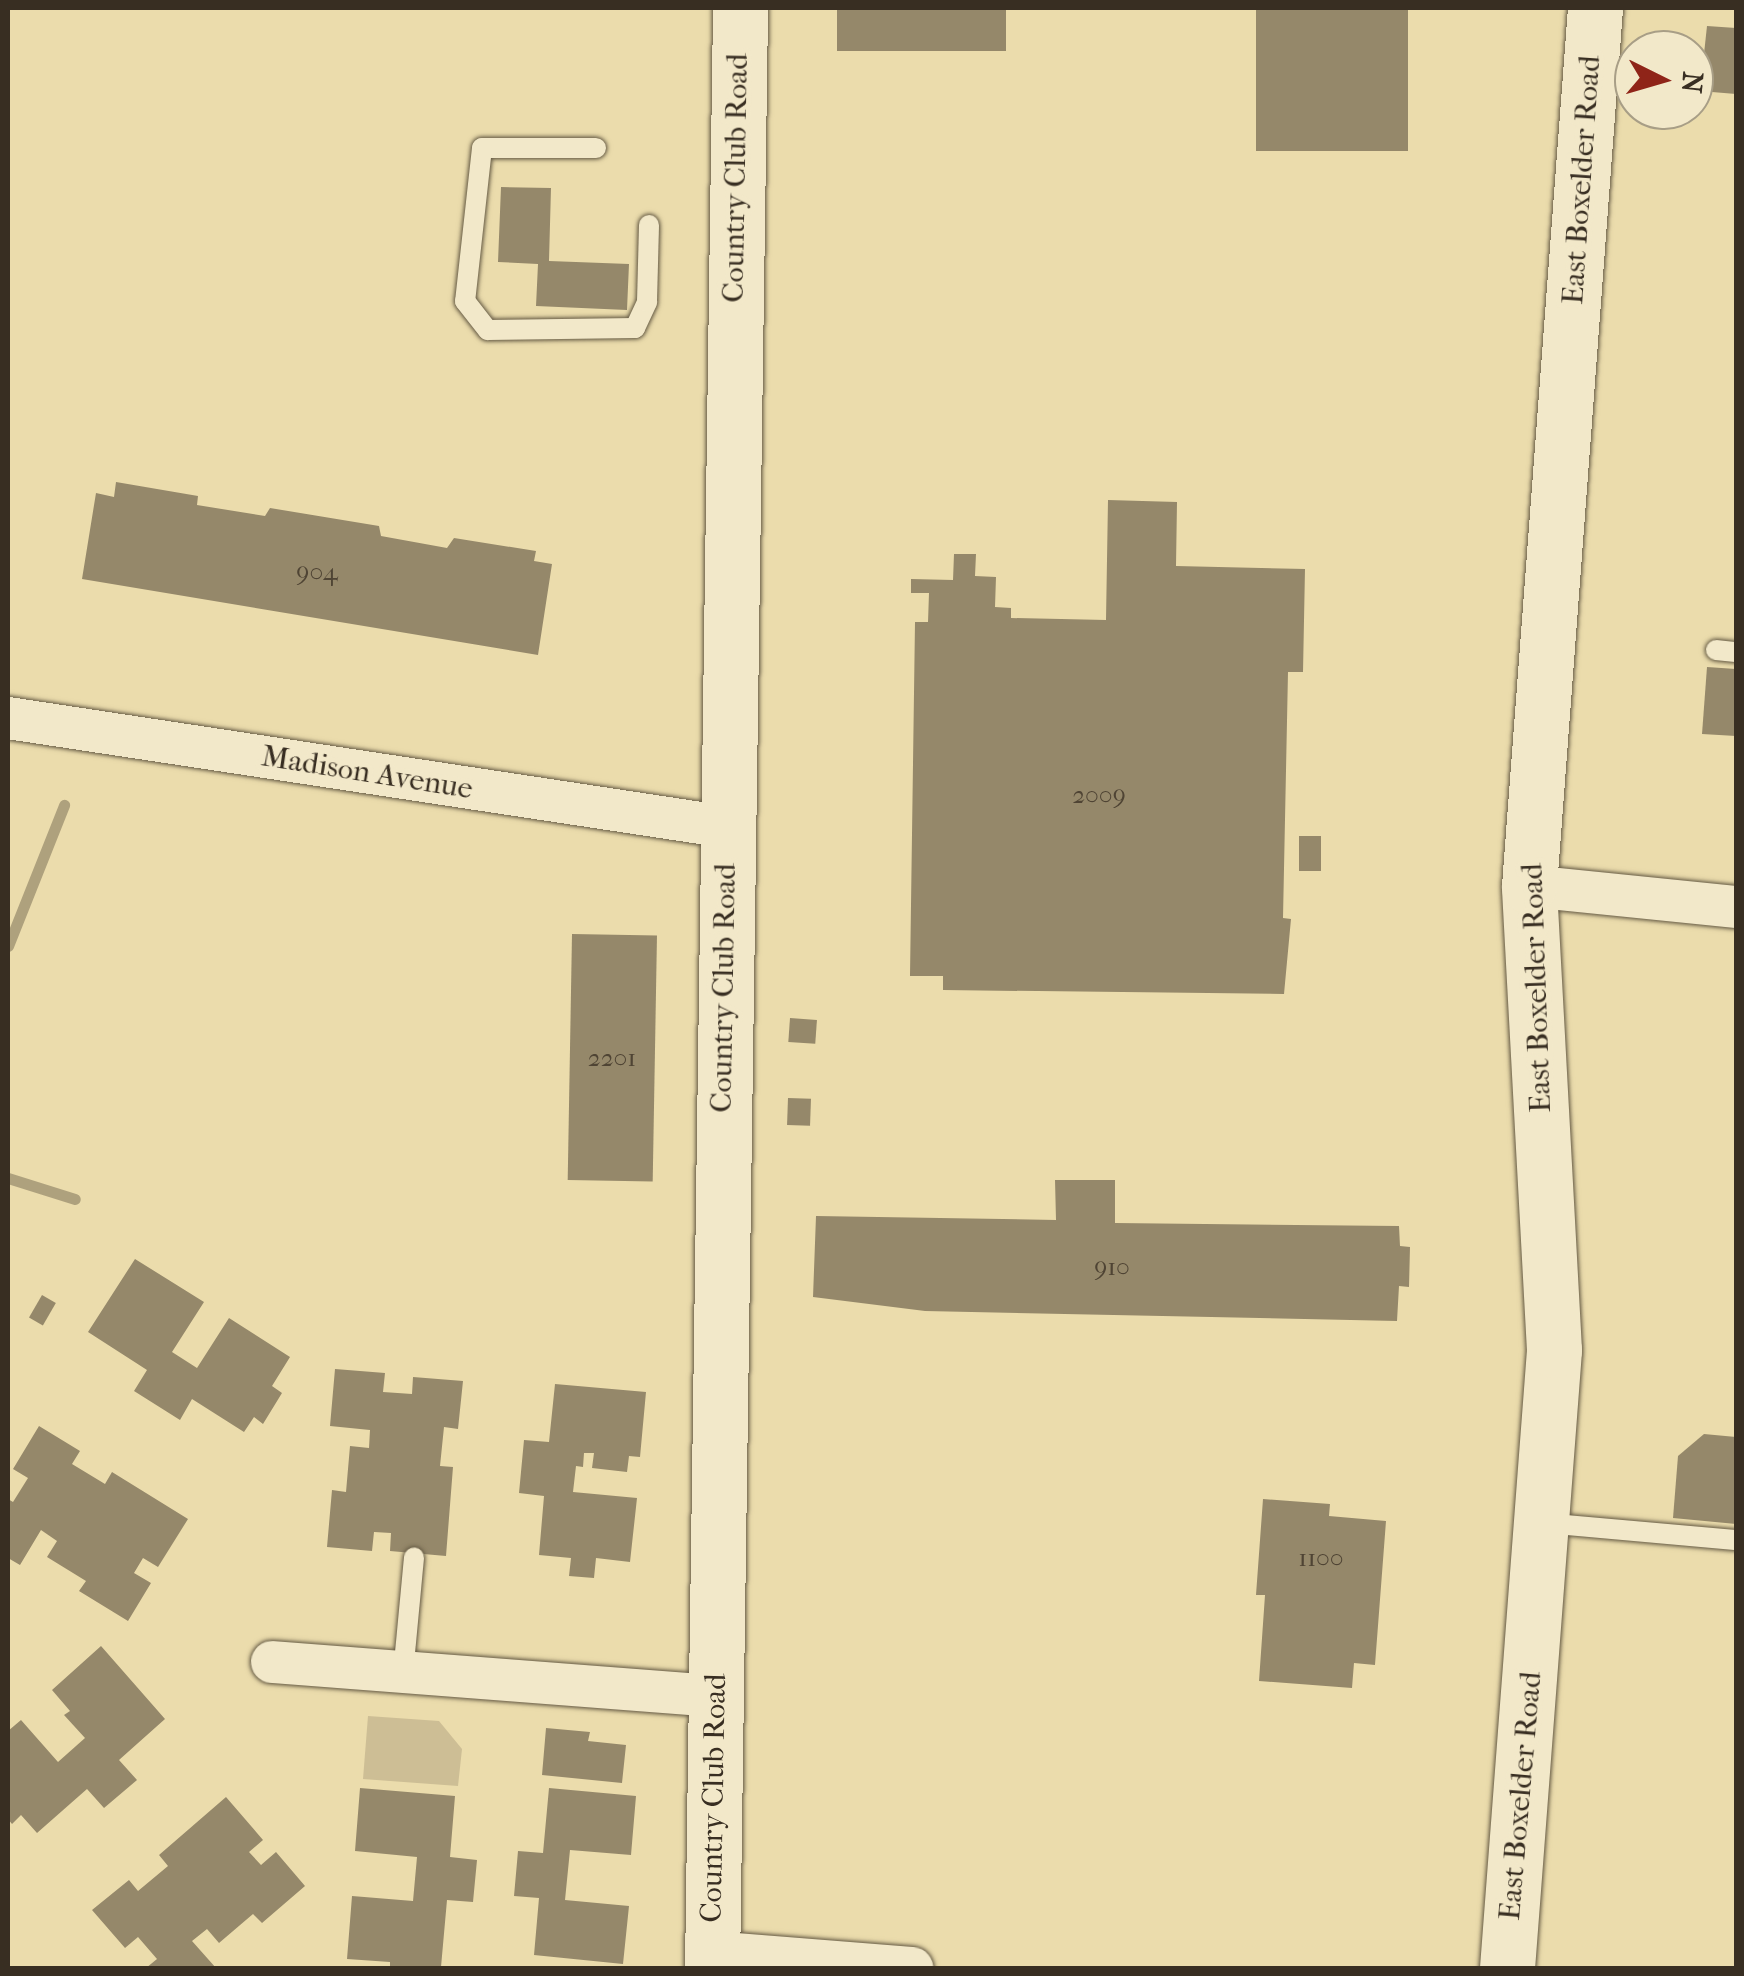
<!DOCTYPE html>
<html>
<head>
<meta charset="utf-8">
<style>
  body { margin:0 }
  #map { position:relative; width:1744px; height:1976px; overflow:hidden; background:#ebdcac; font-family:"IM FELL French Canon",serif }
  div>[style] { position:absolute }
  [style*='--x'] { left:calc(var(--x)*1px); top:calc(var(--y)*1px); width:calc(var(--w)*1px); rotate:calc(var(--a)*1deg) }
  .green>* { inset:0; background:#cdbe95 }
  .stream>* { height:11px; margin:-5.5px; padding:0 5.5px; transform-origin:5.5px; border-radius:5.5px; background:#aea17d }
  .building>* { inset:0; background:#95886a; transform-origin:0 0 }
  .roads { filter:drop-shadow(0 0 2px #655a44) drop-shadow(0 0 2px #655a44) }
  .lane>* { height:20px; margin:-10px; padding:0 10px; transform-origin:10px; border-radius:10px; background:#f2e8c9 }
  .street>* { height:42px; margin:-21px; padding:0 21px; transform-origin:21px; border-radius:21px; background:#f2e8c9 }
  .secondary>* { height:55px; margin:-27.5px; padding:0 27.5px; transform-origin:27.5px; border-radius:27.5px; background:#f2e8c9 }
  span { translate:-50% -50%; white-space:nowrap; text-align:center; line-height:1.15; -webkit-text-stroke:10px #f2e8c9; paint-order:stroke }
  .number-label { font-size:25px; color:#4f4434 }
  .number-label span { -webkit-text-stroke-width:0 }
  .street-label { font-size:30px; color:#382e22 }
  .frame { position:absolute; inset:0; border:10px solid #382e22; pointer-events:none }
  .north { position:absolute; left:1614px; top:30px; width:100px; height:100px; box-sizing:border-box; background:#f2e8c9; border:2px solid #a89e86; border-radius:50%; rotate:95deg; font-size:28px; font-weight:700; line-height:40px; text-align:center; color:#382e22 }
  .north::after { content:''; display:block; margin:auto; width:35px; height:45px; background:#8f2418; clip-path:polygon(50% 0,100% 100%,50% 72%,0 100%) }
</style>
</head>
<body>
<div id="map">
  <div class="green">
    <i style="clip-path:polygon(368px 1716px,439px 1721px,462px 1749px,458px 1786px,363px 1779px)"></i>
  </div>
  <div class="stream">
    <i style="--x:8;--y:946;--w:152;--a:-68.3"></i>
    <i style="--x:8;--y:1178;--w:70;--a:17.4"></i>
  </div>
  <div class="building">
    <i style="left:837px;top:8px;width:169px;height:43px"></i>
    <i style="left:1256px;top:8px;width:152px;height:143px"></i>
    <i style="clip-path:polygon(1707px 26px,1736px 28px,1736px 94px,1700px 91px)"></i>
    <i style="clip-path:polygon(501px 187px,551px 188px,549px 261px,629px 264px,627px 310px,536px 306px,538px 264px,498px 262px)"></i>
    <i style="clip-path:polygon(116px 482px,198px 496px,197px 505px,265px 516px,270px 508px,379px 526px,381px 536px,447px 548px,454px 538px,536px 551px,534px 561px,552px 564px,538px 655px,82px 579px,96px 493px,114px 497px)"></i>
    <i style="clip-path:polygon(1108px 500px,1177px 502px,1176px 566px,1305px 569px,1303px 672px,1288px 672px,1283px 918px,1291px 919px,1284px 994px,943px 990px,943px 976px,910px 976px,915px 622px,928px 622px,929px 593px,911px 593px,911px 579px,953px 580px,954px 554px,976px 554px,975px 576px,996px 577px,995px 607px,1011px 608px,1011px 618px,1106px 620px)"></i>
    <i style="clip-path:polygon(1707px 667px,1736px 669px,1736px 736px,1702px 734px)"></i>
    <i style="left:1299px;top:836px;width:22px;height:35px"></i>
    <i style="left:572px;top:934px;width:85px;height:246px;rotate:1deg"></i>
    <i style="left:790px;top:1018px;width:27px;height:24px;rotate:4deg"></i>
    <i style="left:788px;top:1098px;width:23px;height:27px;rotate:2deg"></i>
    <i style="clip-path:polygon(1055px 1180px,1115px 1180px,1115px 1223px,1399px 1226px,1400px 1246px,1410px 1247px,1409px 1287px,1399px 1286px,1397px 1321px,925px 1311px,813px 1297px,816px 1216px,1056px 1220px)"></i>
    <i style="clip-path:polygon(135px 1259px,204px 1302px,172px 1352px,197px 1368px,229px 1318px,290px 1357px,272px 1386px,282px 1393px,263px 1424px,254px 1417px,244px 1432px,192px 1399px,180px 1420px,134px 1391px,147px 1370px,88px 1332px)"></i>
    <i style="left:42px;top:1295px;width:16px;height:26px;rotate:30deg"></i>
    <i style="clip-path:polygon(335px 1369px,385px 1373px,383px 1392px,412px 1394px,413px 1377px,463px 1381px,458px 1429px,444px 1427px,440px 1466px,453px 1467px,446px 1556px,390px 1551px,391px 1533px,374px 1532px,372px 1551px,327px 1547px,332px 1490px,346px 1492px,350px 1446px,369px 1448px,370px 1430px,330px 1426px)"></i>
    <i style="clip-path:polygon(555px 1384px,646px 1392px,640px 1457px,629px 1456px,627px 1472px,592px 1468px,594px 1453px,584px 1453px,583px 1467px,576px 1466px,573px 1492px,637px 1498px,630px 1562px,596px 1558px,594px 1578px,569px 1576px,571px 1558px,539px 1555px,544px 1496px,519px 1493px,524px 1440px,549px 1442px)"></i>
    <i style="clip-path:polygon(39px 1426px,80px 1451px,72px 1464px,105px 1484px,112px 1472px,188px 1519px,158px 1567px,143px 1558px,134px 1573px,151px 1583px,128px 1621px,79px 1591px,86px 1581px,47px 1557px,57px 1541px,41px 1530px,20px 1565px,8px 1558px,8px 1499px,13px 1502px,28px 1478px,13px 1469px)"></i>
    <i style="clip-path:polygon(1704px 1434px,1736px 1437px,1736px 1524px,1673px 1518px,1678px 1456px)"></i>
    <i style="clip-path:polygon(1263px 1499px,1330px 1504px,1329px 1516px,1386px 1521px,1375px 1665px,1354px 1663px,1352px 1688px,1259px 1681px,1265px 1595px,1256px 1595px)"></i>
    <i style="clip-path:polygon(101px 1646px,165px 1719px,119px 1760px,137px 1780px,104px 1808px,87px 1789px,37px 1833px,21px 1815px,12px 1824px,8px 1819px,8px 1731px,21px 1720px,58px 1762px,85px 1738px,64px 1715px,70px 1711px,52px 1690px)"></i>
    <i style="clip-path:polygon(546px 1728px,590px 1732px,588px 1741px,626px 1745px,622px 1783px,542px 1775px)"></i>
    <i style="clip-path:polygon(360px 1788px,455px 1796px,450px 1857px,477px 1860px,473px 1902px,447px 1900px,441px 1967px,390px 1968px,390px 1962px,347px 1959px,352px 1896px,413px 1901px,417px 1857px,355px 1851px)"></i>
    <i style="clip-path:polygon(549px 1788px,636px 1796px,631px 1855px,570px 1850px,565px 1900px,629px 1906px,623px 1964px,534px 1955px,539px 1898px,514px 1896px,518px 1851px,543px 1853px)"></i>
    <i style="clip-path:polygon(226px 1797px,263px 1840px,249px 1852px,261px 1865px,276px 1852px,305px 1886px,262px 1923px,253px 1914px,219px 1943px,207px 1929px,192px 1941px,216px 1968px,146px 1968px,157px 1959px,138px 1937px,125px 1948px,92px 1910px,129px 1880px,138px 1891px,168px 1866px,159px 1855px)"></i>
  </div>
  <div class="roads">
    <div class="lane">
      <i style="--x:596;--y:148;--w:114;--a:180"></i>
      <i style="--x:482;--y:148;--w:154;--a:96.3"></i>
      <i style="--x:465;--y:301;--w:37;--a:52"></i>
      <i style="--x:488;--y:330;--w:147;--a:-0.8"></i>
      <i style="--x:635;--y:328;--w:29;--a:-65"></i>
      <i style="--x:647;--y:302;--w:77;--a:-88.5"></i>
      <i style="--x:1716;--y:650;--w:20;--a:6"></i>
      <i style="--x:1544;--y:1523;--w:193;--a:5.1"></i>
      <i style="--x:403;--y:1674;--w:117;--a:-84.6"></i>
    </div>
    <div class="street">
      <i style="--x:8;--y:718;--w:727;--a:8.62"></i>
      <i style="--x:1529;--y:886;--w:208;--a:5.8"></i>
      <i style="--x:272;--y:1662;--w:444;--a:4.4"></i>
      <i style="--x:712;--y:1952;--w:201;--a:4.6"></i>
    </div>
    <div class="secondary">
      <i style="--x:712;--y:1968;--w:1960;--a:-89.18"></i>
      <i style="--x:1507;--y:1968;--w:620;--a:-85.65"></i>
      <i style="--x:1554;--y:1350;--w:465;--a:-93.1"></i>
      <i style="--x:1529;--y:886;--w:880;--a:-85.7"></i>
    </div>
  </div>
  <div class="number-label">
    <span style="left:317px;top:572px">904</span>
    <span style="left:1099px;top:795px">2009</span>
    <span style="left:612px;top:1058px">2201</span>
    <span style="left:1112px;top:1267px">910</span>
    <span style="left:1321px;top:1558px">1100</span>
  </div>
  <div class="street-label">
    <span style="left:736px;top:178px;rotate:-89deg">Country Club Road</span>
    <span style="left:1582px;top:180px;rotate:-86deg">East Boxelder Road</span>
    <span style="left:367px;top:773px;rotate:9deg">Madison Avenue</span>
    <span style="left:724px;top:988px;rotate:-89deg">Country Club Road</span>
    <span style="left:1537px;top:988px;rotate:-92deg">East Boxelder Road</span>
    <span style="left:1521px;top:1796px;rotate:-85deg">East Boxelder Road</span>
    <span style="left:714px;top:1798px;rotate:-89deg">Country Club Road</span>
  </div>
  <div class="frame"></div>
  <div class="north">N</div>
</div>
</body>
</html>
